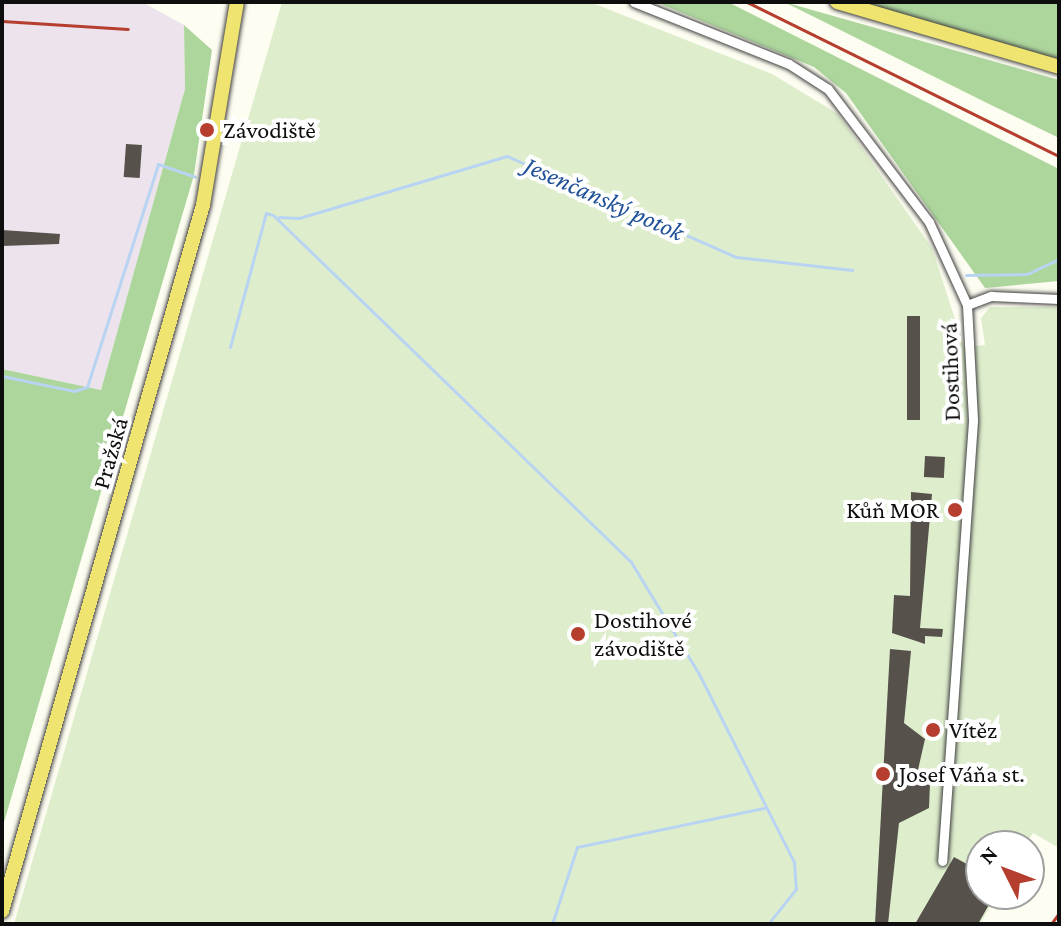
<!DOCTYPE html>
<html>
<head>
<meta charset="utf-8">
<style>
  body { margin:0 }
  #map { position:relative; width:1061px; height:926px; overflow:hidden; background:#fefdf1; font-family:"Crimson Pro",serif }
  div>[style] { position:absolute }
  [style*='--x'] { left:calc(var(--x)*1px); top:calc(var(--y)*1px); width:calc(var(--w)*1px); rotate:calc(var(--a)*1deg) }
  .industrial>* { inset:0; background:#ece3ec }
  .forest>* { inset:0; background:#add69d }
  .pitch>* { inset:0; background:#deeecd }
  .stream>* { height:3px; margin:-1.5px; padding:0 1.5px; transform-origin:1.5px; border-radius:1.5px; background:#b9d4f2 }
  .building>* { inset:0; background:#56514b; transform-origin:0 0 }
  .roads { filter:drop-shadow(0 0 2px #414141) drop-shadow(0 0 2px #414141) }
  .minor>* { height:9px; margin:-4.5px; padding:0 4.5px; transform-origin:4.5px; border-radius:4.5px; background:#fff }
  .primary>* { height:14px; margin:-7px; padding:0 7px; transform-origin:7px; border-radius:7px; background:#efe470 }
  .rail>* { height:3px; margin:-1.5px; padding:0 1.5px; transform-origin:1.5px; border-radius:1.5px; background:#b53e2f }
  .dots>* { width:22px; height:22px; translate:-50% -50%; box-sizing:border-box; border:4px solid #fff; border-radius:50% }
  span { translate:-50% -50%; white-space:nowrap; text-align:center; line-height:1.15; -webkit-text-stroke:8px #fff; paint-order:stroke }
  .poi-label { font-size:24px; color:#0e0e0e }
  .left { translate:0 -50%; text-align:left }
  .right { translate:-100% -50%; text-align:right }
  .street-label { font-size:24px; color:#0e0e0e }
  .water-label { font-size:26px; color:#205198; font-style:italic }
  .frame { position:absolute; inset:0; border:4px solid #0e0e0e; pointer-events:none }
  .north { position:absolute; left:965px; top:830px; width:80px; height:80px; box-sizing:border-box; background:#fff; border:2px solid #9f9f9f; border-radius:50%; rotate:312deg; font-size:22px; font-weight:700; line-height:32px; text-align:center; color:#0e0e0e }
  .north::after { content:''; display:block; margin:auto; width:28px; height:36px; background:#b53e2f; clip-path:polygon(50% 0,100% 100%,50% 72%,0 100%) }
</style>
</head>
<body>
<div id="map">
  <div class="industrial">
    <i style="clip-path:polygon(2px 2px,142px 2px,184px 25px,185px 89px,101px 390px,2px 369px)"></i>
  </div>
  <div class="forest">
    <i style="clip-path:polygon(656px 2px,728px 2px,1059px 169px,1059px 281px,985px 288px,846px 93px,814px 67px)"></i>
    <i style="clip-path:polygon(784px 2px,1059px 80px,1059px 138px,987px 103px)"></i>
    <i style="clip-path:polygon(862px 2px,1059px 2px,1059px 59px,1011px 48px)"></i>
    <i style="clip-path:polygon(184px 25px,212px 50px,194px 175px,2px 829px,2px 369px,101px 390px,185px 89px)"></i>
  </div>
  <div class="pitch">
    <i style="clip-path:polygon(282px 2px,590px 2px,772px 74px,838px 114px,932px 248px,964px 347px,985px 345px,981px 318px,990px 307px,1059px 307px,1059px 848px,1033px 833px,1025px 846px,981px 846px,981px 894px,997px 894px,980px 924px,14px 924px)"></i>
  </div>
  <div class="stream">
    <i style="--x:273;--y:215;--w:499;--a:44.1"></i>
    <i style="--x:631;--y:562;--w:131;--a:58.7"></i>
    <i style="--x:699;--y:674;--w:211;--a:63.2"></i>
    <i style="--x:794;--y:862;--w:27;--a:86"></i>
    <i style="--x:796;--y:889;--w:45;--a:128.7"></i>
    <i style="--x:279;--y:217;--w:20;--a:3"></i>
    <i style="--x:299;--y:218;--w:217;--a:-16.6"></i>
    <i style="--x:507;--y:156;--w:250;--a:23.8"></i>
    <i style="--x:736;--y:257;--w:117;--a:6.4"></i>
    <i style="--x:966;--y:275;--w:61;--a:-0.9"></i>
    <i style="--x:1027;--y:274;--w:35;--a:-25"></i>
    <i style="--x:230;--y:347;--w:139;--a:-75"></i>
    <i style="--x:266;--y:213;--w:6;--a:18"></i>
    <i style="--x:2;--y:376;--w:74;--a:11.8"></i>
    <i style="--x:74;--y:391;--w:14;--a:-17"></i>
    <i style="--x:87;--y:387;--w:234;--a:-72.3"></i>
    <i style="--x:158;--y:164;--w:39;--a:19"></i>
    <i style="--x:552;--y:924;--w:81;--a:-72"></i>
    <i style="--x:577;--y:847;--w:191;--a:-11.8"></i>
  </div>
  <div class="building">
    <i style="left:126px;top:144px;width:16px;height:33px;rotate:4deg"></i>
    <i style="clip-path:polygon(2px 230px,60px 234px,59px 244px,2px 246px)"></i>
    <i style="left:907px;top:316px;width:13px;height:104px"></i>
    <i style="left:925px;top:456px;width:20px;height:21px;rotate:3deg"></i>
    <i style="clip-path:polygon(911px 492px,932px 494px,920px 628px,943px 629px,942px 637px,925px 636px,925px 644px,892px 633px,894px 595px,910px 596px)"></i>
    <i style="clip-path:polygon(890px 649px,911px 651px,904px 723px,925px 739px,918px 770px,930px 784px,929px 808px,899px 823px,888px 924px,875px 924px)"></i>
    <i style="clip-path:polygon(954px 857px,976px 869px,981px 859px,981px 894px,995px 894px,978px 924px,915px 924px)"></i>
  </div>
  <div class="roads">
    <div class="minor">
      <i style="--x:634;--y:2;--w:167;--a:21.8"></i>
      <i style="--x:789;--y:64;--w:46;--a:32.7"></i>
      <i style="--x:828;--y:89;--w:167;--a:52.8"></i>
      <i style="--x:929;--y:222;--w:91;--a:65.4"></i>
      <i style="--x:967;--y:305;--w:116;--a:87"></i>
      <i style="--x:973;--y:421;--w:441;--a:94"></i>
      <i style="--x:967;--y:305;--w:26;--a:-21"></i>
      <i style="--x:991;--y:296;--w:68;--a:2.5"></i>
    </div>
    <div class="primary">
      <i style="--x:837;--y:2;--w:231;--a:16.3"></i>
      <i style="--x:2;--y:911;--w:734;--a:-74.11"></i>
      <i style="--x:203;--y:205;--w:206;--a:-80.5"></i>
    </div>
  </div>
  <div class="rail">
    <i style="--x:747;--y:2;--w:348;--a:26.3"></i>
    <i style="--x:2;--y:21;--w:126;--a:3.6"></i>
    <i style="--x:1051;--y:924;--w:14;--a:-54"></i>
  </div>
  <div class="dots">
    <i style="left:207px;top:130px;background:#b53e2f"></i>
    <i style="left:955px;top:510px;background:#b53e2f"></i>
    <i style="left:578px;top:634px;background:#b53e2f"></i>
    <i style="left:933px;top:730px;background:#b53e2f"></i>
    <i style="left:883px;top:774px;background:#b53e2f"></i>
  </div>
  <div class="poi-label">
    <span class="left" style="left:223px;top:130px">Závodiště</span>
    <span class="right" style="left:939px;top:510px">Kůň MOR</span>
    <span class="left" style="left:594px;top:634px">Dostihové<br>závodiště</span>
    <span class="left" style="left:949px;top:730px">Vítěz</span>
    <span class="left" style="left:899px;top:774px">Josef Váňa st.</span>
  </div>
  <div class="street-label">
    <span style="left:950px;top:372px;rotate:-92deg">Dostihová</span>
    <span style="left:110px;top:453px;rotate:-74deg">Pražská</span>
  </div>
  <div class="water-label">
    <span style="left:604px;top:199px;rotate:24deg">Jesenčanský potok</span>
  </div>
  <div class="frame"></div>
  <div class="north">N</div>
</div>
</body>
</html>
